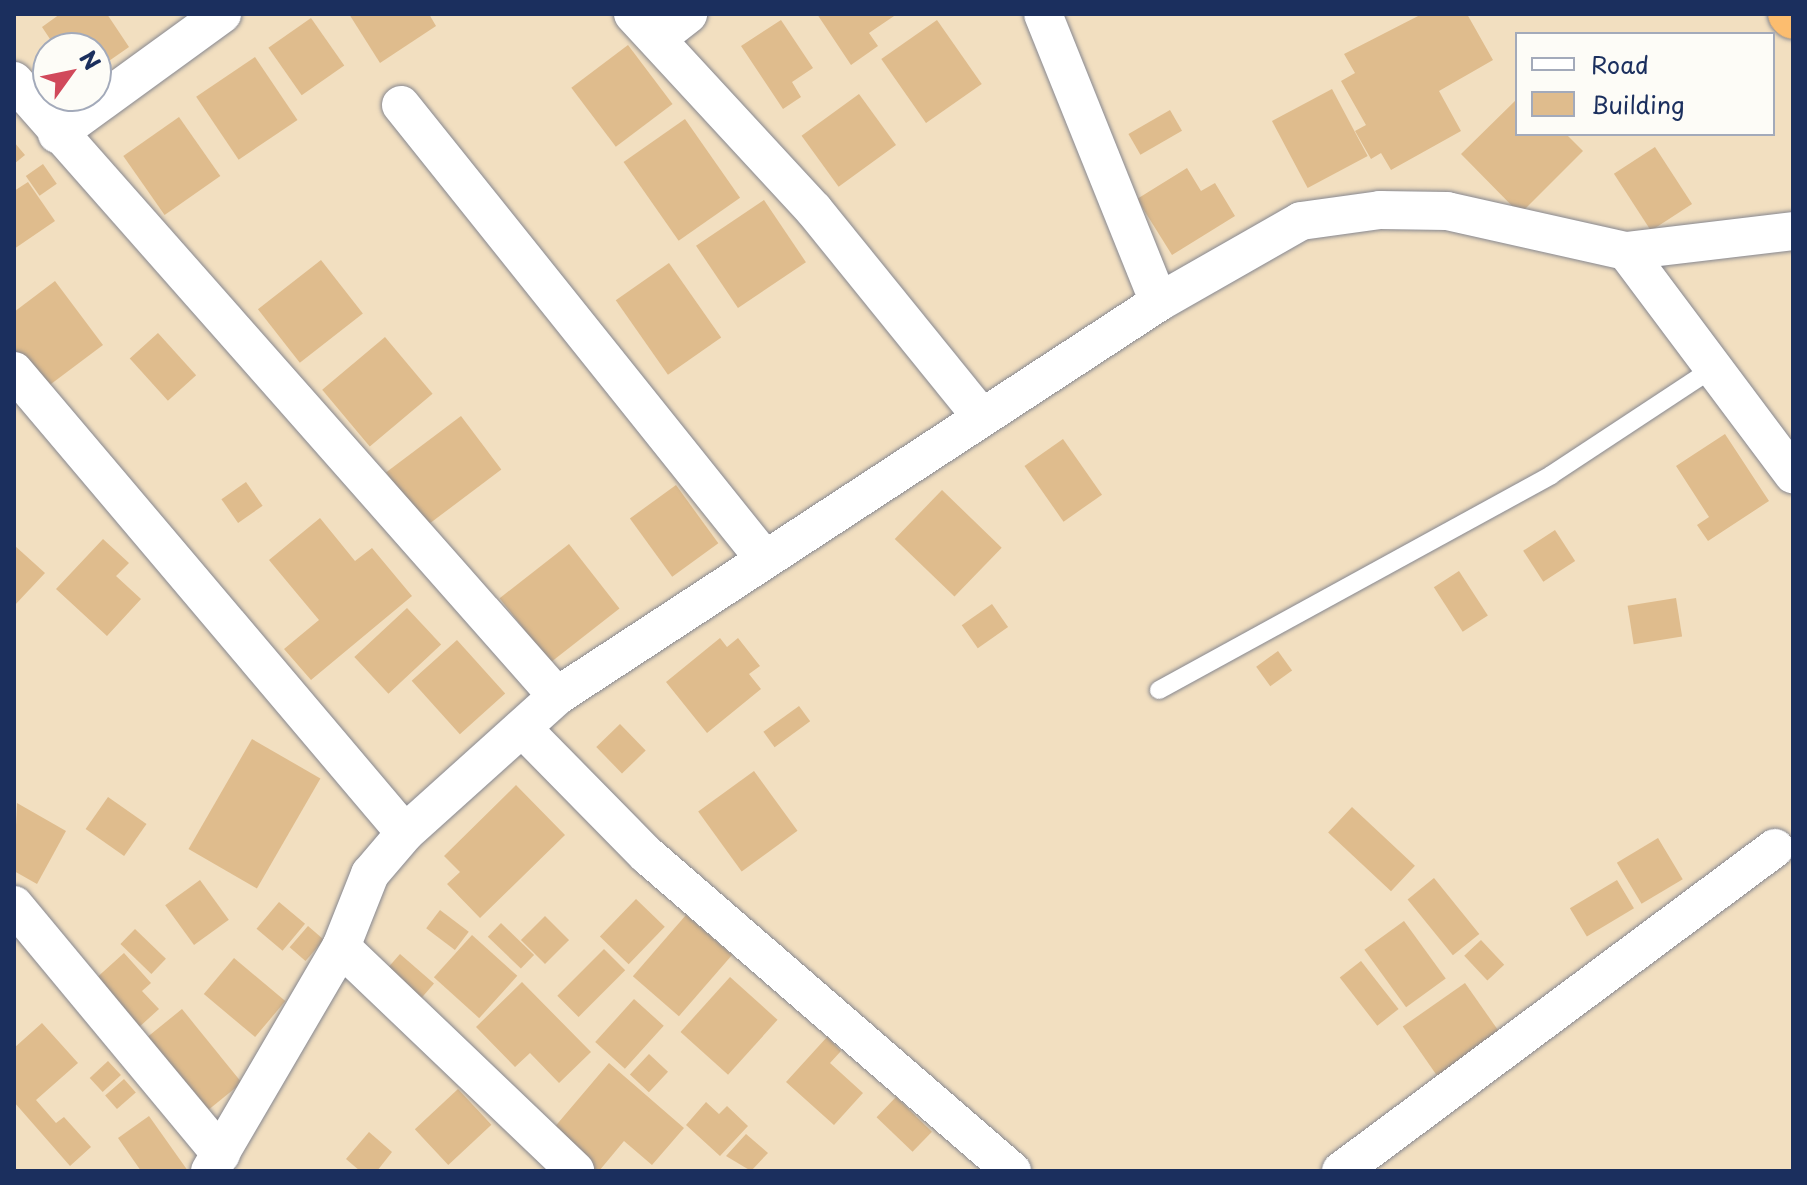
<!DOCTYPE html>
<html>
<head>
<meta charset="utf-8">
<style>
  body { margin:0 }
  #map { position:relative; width:1807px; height:1185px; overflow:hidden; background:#f2dfc0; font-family:"Playpen Sans",sans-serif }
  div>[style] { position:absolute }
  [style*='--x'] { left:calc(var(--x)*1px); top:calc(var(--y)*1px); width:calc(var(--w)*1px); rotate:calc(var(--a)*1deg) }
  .building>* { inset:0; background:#dfbc8d; transform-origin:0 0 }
  .roads { filter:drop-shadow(0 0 2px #86878f) drop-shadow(0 0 2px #86878f) }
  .lane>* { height:18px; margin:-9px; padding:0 9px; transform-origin:9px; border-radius:9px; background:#fff }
  .street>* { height:38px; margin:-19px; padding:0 19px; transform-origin:19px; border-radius:19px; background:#fff }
  .highway>* { height:44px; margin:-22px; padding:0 22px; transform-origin:22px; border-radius:22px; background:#fcbd6f }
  span { translate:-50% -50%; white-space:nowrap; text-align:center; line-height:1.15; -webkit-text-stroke:7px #fdfcf7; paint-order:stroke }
  .frame { position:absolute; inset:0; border:16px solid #1b2f5e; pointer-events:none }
  .legend { position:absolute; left:1515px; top:32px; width:260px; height:104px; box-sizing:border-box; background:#fdfcf7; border:2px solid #a3aaba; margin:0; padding:10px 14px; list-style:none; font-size:24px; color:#1b2f5e }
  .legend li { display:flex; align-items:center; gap:16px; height:40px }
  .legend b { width:40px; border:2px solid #a3aaba }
  .north { position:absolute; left:32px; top:32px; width:80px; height:80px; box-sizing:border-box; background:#fdfcf7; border:2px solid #a3aaba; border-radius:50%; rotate:57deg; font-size:22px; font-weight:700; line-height:32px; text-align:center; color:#1b2f5e }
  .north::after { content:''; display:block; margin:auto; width:28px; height:36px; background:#d1495b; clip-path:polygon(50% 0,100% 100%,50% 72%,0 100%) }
</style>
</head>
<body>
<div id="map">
  <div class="building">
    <i style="clip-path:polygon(60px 14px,107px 14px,129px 47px,96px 70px,96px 48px,56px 48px,42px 27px)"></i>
    <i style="clip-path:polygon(349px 14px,429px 14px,436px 26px,380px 63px)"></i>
    <i style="clip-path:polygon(817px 14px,897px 14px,869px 33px,878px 46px,851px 65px)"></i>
    <i style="clip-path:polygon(1422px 14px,1467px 14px,1493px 60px,1439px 91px,1461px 131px,1391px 170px,1381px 153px,1371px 159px,1355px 131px,1366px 125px,1341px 81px,1355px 73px,1344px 54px)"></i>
    <i style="left:311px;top:18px;width:58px;height:52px;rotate:55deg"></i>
    <i style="clip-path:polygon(781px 20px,813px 68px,792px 82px,801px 97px,783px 109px,741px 46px)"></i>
    <i style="left:937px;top:20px;width:78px;height:68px;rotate:55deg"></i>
    <i style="left:628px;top:45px;width:74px;height:71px;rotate:53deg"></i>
    <i style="left:255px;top:57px;width:76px;height:71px;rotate:56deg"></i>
    <i style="left:1332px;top:89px;width:76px;height:68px;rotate:62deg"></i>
    <i style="left:859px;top:94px;width:63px;height:71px;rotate:54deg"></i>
    <i style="clip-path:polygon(1517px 99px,1517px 134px,1566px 134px,1583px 151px,1520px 214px,1461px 154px)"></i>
    <i style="left:1170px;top:110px;width:24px;height:48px;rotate:60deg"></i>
    <i style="left:179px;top:117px;width:72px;height:68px;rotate:55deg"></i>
    <i style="left:685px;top:119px;width:96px;height:75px;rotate:55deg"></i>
    <i style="clip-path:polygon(14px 142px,25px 155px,14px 164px)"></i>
    <i style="left:1655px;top:147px;width:68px;height:49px;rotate:57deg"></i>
    <i style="left:43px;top:164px;width:24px;height:21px;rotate:55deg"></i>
    <i style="clip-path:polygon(1187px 168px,1201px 191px,1215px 183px,1235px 216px,1172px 255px,1137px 199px)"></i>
    <i style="clip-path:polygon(28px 182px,55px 221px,14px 249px,14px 191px)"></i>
    <i style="left:764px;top:200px;width:75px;height:82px;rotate:56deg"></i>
    <i style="left:321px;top:260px;width:68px;height:80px;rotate:52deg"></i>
    <i style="left:669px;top:263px;width:91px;height:65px;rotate:55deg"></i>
    <i style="clip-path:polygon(55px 281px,103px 345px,39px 393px,14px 360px,14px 312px)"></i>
    <i style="left:158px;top:333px;width:57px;height:38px;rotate:48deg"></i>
    <i style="left:385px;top:337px;width:74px;height:82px;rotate:50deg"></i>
    <i style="left:461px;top:416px;width:67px;height:94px;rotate:53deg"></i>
    <i style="clip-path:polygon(1725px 434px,1769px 501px,1708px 541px,1697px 525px,1709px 517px,1676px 466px)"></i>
    <i style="left:1063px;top:439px;width:68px;height:47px;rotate:55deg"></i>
    <i style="left:246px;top:482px;width:29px;height:30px;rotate:55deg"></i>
    <i style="left:676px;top:485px;width:72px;height:57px;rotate:54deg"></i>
    <i style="left:942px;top:490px;width:83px;height:68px;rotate:44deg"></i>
    <i style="clip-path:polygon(320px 518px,355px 561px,372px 548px,412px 596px,311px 680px,284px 649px,319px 620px,269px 560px)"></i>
    <i style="left:1555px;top:530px;width:37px;height:38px;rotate:57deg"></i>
    <i style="clip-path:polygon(103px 539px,129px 563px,116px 576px,141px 599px,107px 636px,56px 589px)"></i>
    <i style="left:569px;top:544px;width:82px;height:88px;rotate:52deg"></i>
    <i style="clip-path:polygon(14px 545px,45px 573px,14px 606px)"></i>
    <i style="left:1459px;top:571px;width:53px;height:30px;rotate:57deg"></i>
    <i style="left:1676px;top:598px;width:39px;height:49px;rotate:81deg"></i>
    <i style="left:992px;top:604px;width:28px;height:37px;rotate:55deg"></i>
    <i style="left:407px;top:608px;width:50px;height:72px;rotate:47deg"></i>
    <i style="clip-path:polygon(720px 638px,727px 647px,738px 638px,760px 666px,749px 674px,761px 689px,707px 733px,666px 682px)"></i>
    <i style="left:457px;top:640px;width:72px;height:61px;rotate:48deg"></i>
    <i style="left:1278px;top:651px;width:24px;height:27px;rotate:54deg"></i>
    <i style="left:799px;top:706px;width:19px;height:44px;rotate:54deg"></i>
    <i style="left:620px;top:724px;width:37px;height:33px;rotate:46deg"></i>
    <i style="left:252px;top:739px;width:79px;height:127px;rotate:30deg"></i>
    <i style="left:754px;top:771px;width:74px;height:69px;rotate:54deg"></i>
    <i style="clip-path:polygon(516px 785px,565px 835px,480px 918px,447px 884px,460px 872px,444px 856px)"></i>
    <i style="left:108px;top:797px;width:47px;height:39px;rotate:35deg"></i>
    <i style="clip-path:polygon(17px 803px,66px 831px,37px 884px,14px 871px)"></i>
    <i style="left:1352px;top:807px;width:86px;height:35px;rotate:43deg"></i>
    <i style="left:1658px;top:838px;width:48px;height:48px;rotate:59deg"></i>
    <i style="left:1434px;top:878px;width:72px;height:34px;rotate:51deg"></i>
    <i style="left:200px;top:880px;width:49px;height:43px;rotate:54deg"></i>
    <i style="left:1617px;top:880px;width:33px;height:55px;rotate:59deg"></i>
    <i style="left:636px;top:899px;width:40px;height:52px;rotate:44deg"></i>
    <i style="left:279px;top:902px;width:34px;height:35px;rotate:40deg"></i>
    <i style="left:440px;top:910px;width:36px;height:23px;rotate:37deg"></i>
    <i style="left:686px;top:915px;width:61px;height:81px;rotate:41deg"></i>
    <i style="left:545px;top:916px;width:34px;height:34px;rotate:45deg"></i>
    <i style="left:1404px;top:921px;width:71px;height:49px;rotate:54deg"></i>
    <i style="left:501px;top:923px;width:46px;height:19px;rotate:44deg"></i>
    <i style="left:308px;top:926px;width:21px;height:28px;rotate:41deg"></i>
    <i style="left:135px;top:929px;width:43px;height:21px;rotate:44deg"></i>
    <i style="left:472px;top:935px;width:61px;height:57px;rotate:42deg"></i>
    <i style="left:1481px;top:940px;width:34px;height:23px;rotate:47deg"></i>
    <i style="left:604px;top:949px;width:30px;height:66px;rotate:45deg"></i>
    <i style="clip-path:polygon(124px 953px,151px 983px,142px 991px,159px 1009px,137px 1029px,93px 981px)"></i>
    <i style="left:400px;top:954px;width:45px;height:25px;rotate:41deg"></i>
    <i style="left:234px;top:958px;width:67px;height:47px;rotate:40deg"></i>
    <i style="left:1361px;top:961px;width:61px;height:27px;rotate:52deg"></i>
    <i style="left:730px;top:977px;width:64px;height:74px;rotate:42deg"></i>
    <i style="clip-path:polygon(522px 982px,591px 1052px,559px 1083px,530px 1053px,515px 1067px,476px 1027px)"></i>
    <i style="left:1465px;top:983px;width:62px;height:76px;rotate:55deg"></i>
    <i style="left:634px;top:999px;width:40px;height:58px;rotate:42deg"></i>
    <i style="left:182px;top:1009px;width:95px;height:52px;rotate:51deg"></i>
    <i style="clip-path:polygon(42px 1023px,78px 1063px,36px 1100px,56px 1123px,64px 1117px,91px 1147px,70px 1166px,14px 1102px,14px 1048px)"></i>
    <i style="clip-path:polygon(827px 1037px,841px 1051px,830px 1063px,863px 1093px,834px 1125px,786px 1082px)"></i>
    <i style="left:649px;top:1054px;width:26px;height:28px;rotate:43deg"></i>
    <i style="left:108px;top:1061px;width:19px;height:25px;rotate:47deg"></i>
    <i style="clip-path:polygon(609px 1063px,684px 1128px,652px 1165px,624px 1141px,599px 1171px,588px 1171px,547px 1136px)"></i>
    <i style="left:124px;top:1079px;width:18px;height:25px;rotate:49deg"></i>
    <i style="left:458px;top:1089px;width:49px;height:59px;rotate:47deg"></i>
    <i style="left:896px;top:1097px;width:50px;height:28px;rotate:44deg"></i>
    <i style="clip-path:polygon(706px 1102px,719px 1114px,727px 1106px,748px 1126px,720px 1156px,686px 1125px)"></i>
    <i style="clip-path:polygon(149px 1116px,188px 1171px,141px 1171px,118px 1138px)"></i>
    <i style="clip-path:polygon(369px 1132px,392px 1152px,377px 1171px,360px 1171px,346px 1159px)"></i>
    <i style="clip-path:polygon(746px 1134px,768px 1153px,751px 1171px,726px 1156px)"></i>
  </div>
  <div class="roads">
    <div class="lane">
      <i style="--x:1159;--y:690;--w:447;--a:-28.7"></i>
      <i style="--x:1551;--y:475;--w:194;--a:-33.4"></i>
    </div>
    <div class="street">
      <i style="--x:633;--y:14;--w:267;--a:47.3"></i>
      <i style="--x:814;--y:210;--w:264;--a:51"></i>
      <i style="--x:1043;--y:14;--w:310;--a:68.1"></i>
      <i style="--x:659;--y:37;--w:37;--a:-38"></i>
      <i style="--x:14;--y:81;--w:820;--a:48.56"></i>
      <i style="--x:401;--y:105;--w:578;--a:51.32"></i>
      <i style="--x:57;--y:134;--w:204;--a:-36"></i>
      <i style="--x:1626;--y:251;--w:279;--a:53.2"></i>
      <i style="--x:14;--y:371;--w:605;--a:49.76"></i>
      <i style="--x:522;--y:728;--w:178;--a:45.5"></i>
      <i style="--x:647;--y:855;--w:483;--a:40.9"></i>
      <i style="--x:14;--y:905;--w:324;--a:50.3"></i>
      <i style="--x:341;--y:947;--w:324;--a:43.7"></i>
      <i style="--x:210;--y:1171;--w:259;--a:-59.7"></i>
      <i style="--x:341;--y:947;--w:79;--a:-68.3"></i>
      <i style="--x:370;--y:874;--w:54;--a:-49.5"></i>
      <i style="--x:405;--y:833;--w:205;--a:-42"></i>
      <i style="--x:557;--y:696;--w:719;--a:-33.2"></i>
      <i style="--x:1159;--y:302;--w:163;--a:-29.7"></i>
      <i style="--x:1301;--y:221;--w:80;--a:-7.9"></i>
      <i style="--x:1380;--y:210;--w:67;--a:0.9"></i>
      <i style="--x:1447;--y:211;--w:183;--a:12.6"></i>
      <i style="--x:1626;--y:251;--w:168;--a:-6.8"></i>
      <i style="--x:1341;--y:1171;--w:541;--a:-36.66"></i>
    </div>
    <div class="highway">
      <i style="--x:1790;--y:14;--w:4;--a:45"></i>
    </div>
  </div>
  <div class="frame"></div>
  <ul class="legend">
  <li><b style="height:10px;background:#fff"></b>Road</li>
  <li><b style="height:22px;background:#dfbc8d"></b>Building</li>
  </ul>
  <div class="north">N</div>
</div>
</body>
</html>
